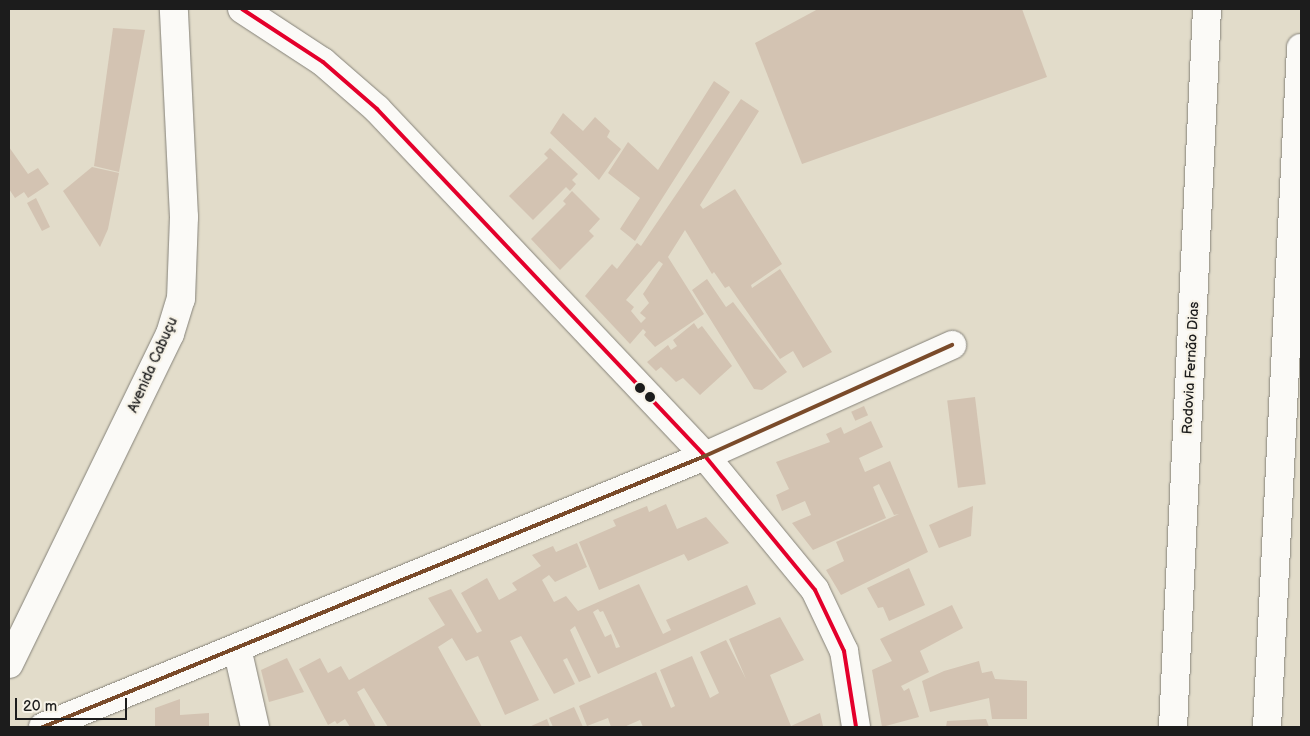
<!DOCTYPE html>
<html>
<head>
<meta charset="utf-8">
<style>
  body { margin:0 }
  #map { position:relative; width:1310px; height:736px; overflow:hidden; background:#e2dcca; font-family:"Balsamiq Sans",sans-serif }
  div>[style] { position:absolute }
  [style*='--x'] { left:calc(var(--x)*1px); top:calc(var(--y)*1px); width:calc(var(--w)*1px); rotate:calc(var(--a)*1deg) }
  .building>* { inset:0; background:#d3c3b2; transform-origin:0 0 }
  .roads { filter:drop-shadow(0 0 1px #858279) drop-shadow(0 0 1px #858279) }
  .minor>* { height:28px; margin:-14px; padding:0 14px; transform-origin:14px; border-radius:14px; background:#fbfaf7 }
  .tertiary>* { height:28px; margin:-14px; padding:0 14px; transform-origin:14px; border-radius:14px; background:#fbfaf7 }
  .motorway>* { height:28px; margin:-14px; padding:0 14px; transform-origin:14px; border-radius:14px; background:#fbfaf7 }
  .bus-1>* { height:4px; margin:-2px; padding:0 2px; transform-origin:2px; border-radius:2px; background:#e4002b }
  .bus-2>* { height:4px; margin:-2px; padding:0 2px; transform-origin:2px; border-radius:2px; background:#7a4b2a }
  .dots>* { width:14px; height:14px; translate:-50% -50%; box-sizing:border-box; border:2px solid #f7f3e8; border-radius:50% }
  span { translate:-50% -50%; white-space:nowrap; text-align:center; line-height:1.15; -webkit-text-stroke:4.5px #f7f3e8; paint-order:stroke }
  .street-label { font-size:14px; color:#1c1c1c }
  .frame { position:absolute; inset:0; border:10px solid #1c1c1c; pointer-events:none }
  .scale { position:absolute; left:15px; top:698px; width:112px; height:22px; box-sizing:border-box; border:2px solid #1c1c1c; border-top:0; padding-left:6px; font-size:15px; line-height:18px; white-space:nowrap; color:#1c1c1c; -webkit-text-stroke:4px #f7f3e8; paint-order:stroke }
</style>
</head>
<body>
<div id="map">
  <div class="building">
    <i style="clip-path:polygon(818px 9px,1022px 9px,1047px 77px,802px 164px,755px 43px)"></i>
    <i style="clip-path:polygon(113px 28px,145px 30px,119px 172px,94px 166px)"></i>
    <i style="clip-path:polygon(714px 81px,730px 92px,635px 241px,620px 229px,640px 198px,608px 173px,628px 142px,658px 170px)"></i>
    <i style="clip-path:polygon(evenodd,741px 99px,759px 111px,700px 205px,703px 209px,735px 189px,782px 264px,751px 285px,752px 288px,780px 269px,832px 352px,803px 368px,793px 351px,780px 359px,729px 286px,725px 288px,714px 272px,712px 274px,685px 230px,668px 257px,704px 314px,655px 347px,644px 335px,646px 332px,643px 329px,630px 344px,585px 296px,612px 264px,617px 269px,637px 243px,641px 246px,741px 99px,659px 261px,663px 264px,643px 294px,649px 303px,640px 313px,646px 318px,641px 323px,631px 311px,634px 307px,626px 300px,659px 261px)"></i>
    <i style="clip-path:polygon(563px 113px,583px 131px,595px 117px,610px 131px,607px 137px,621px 149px,599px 180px,550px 133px)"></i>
    <i style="clip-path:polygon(9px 147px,28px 174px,38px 168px,49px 184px,28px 198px,24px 192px,15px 198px,9px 189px)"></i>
    <i style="clip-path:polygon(550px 148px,578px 174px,572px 180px,576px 184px,570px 191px,566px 187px,533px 220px,509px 196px,548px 158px,544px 154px)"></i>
    <i style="clip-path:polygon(92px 167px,119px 173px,108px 229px,100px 247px,63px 191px)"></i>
    <i style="clip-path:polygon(572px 191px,600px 219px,589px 231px,594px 236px,560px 270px,531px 239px,566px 204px,563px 201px)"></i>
    <i style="clip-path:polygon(36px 198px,50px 227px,42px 231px,27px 203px)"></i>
    <i style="clip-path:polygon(707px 279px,726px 307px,733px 302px,787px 372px,762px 390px,754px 389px,692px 290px)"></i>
    <i style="clip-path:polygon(694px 323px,698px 329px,702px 326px,732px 366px,700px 395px,683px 378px,676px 382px,661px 367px,656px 371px,647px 362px,668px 345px,671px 350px,677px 346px,673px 340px)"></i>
    <i style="left:975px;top:397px;width:88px;height:28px;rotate:83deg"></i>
    <i style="left:864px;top:406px;width:10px;height:14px;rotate:66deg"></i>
    <i style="clip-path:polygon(871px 421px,883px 447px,859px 458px,865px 472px,890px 461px,928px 552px,841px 595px,826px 570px,844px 561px,836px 542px,899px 514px,894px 515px,879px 484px,873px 487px,886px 518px,813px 550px,792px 523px,811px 515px,805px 501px,782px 511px,776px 495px,789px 489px,776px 462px,830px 442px,826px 434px,841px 427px,844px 434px)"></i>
    <i style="clip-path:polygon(666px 504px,677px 529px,706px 517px,729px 543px,688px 561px,684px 554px,599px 590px,579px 542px,616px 526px,613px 520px,647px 506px,649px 512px)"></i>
    <i style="clip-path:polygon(973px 506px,971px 536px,939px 548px,929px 525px)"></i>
    <i style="clip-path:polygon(evenodd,577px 543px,587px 567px,555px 582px,549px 575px,542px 580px,554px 602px,566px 596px,578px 611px,639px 584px,663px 634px,671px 630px,666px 620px,747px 585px,756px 604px,598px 674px,575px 626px,570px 630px,591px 677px,579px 682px,567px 658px,563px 660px,575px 684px,554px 694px,521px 636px,510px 641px,539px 700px,505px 715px,478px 656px,466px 661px,452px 638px,438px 647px,482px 727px,388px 727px,364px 688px,357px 692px,376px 727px,350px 727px,345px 719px,337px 724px,335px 721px,328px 725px,299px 669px,320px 658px,328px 673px,341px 666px,349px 680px,445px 625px,428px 598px,451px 589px,477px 633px,482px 631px,461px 593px,487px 578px,499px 600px,517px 590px,512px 583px,541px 566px,532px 555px,553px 546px,556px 552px,577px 543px,598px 609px,600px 612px,603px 611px,620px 647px,616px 648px,611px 634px,605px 637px,593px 612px,598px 609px)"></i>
    <i style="clip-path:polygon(909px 568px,925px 605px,889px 621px,883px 607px,878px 608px,867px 588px)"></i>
    <i style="clip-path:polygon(952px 605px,963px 628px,920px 651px,929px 672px,901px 686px,904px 691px,909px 688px,919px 717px,882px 727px,872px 670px,892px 661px,880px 639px)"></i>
    <i style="clip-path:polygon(780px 617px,804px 660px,770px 675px,791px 726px,820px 713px,823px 726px,643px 727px,640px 720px,624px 727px,611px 727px,608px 718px,587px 726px,579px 706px,656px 672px,671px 708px,675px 706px,660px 670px,692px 656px,710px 698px,719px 693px,700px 652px,726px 640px,746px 679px,729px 639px)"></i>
    <i style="clip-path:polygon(287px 658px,304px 692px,269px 702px,261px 670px)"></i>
    <i style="clip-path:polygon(979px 661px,982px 673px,992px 671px,995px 679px,1027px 681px,1027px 719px,992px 719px,989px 698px,930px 712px,922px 681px,944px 671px)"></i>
    <i style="clip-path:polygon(180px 699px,180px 715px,209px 713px,209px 727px,155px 727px,155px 708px)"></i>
    <i style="clip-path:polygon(574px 707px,583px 727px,553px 727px,549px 718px)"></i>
    <i style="clip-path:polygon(547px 719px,550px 727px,529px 727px)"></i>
    <i style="clip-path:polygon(986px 719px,989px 727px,946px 727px,947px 721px)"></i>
  </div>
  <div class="roads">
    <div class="minor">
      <i style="--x:237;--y:648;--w:81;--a:77.2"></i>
      <i style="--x:9;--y:664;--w:367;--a:-64"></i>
      <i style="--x:170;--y:334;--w:37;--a:-73"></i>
      <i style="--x:181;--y:299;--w:82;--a:-87.9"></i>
      <i style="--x:184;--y:217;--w:208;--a:-92.8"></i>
      <i style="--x:43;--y:727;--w:715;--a:-22.26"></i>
      <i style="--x:705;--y:456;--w:271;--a:-24.2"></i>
    </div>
    <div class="tertiary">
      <i style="--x:242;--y:9;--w:97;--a:33.2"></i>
      <i style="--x:323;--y:62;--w:72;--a:41"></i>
      <i style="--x:377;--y:109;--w:477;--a:46.6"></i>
      <i style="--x:705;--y:456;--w:173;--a:50.6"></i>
      <i style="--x:815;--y:590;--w:68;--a:64.6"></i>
      <i style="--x:844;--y:651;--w:77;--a:81"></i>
    </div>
    <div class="motorway">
      <i style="--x:1173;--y:727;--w:719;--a:-87.29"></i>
      <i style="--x:1267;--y:727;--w:680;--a:-87.13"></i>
    </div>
  </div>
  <div class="bus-1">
    <i style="--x:242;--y:9;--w:97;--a:33.2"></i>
    <i style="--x:323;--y:62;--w:72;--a:41"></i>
    <i style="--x:377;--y:109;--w:477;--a:46.6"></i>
    <i style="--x:705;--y:456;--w:173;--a:50.6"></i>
    <i style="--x:815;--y:590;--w:68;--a:64.6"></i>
    <i style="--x:844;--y:651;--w:77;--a:81"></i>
  </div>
  <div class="bus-2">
    <i style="--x:43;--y:727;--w:715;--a:-22.26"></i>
    <i style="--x:705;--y:456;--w:271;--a:-24.2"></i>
  </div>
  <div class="dots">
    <i style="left:640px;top:388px;background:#1c1c1c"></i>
    <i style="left:650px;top:397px;background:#1c1c1c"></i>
  </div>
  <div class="street-label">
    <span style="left:153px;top:365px;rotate:-66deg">Avenida Cabuçu</span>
    <span style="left:1191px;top:368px;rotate:-87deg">Rodovia Fernão Dias</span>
  </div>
  <div class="frame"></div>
  <div class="scale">20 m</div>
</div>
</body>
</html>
